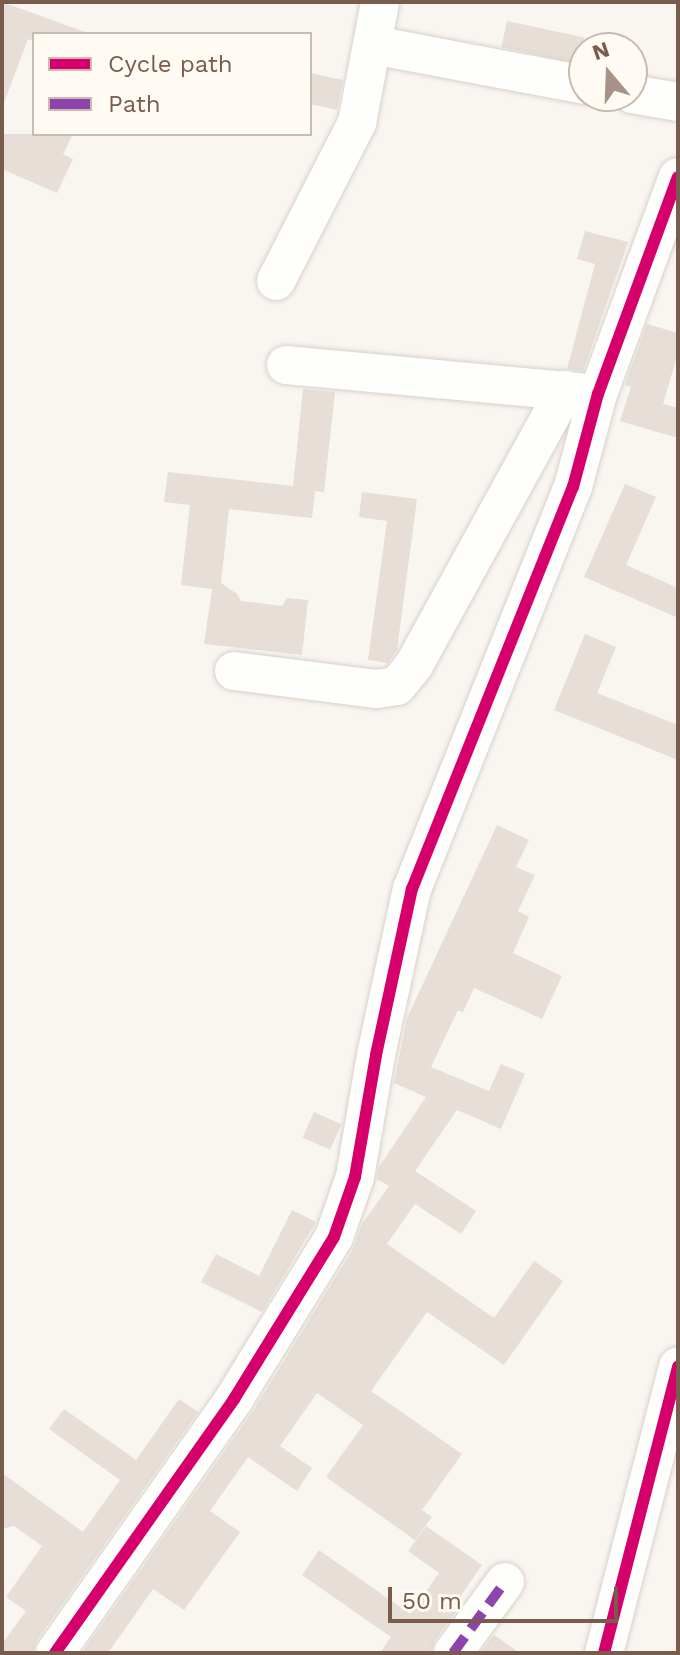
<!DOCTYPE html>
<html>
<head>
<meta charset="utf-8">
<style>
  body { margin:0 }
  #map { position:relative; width:680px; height:1655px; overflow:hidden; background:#f9f5f0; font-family:"Work Sans",sans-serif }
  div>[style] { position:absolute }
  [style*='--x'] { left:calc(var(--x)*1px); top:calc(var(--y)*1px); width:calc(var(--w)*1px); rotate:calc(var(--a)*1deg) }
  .building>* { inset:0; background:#e6ded7; transform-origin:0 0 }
  .roads { filter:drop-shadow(0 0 2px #d7d1cb) drop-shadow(0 0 2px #d7d1cb) }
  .minor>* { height:38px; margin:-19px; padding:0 19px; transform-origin:19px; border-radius:19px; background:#fefefd }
  .quiet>* { height:10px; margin-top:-5px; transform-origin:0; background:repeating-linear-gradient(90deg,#8e44ad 0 20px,transparent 0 30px) }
  .cycleway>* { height:12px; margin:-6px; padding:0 6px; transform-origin:6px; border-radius:6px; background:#d6006c }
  span { translate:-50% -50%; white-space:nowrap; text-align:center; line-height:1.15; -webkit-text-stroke:6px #fffaf3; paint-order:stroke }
  .frame { position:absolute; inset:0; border:4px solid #7a5c4d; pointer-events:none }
  .legend { position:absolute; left:32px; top:32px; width:280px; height:104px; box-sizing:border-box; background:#fffaf3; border:2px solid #cabbb1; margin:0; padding:10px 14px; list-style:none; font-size:24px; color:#7a5c4d }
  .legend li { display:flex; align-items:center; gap:16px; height:40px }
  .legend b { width:40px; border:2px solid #cabbb1 }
  .north { position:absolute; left:568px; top:32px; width:80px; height:80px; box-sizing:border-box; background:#fffaf3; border:2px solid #cabbb1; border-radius:50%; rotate:341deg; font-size:22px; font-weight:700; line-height:32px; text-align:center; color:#7a5c4d }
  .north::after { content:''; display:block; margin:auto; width:28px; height:36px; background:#a69286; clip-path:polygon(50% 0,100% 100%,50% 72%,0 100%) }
  .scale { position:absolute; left:388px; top:1587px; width:230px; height:36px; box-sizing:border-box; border:4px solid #7a5c4d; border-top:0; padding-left:10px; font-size:24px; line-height:28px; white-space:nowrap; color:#7a5c4d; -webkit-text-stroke:6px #fffaf3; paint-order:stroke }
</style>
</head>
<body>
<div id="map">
  <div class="building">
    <i style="clip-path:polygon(2px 2px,85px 32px,34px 34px,34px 41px,28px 39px,4px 103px)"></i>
    <i style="left:507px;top:21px;width:79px;height:27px;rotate:12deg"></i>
    <i style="clip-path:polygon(310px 73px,343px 80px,337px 110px,310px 104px)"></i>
    <i style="clip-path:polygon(2px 134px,73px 134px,63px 154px,73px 159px,57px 193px,2px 169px)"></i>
    <i style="clip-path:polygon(585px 231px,628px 242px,583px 371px,567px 369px,595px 264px,577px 259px)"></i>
    <i style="clip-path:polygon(647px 324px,678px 333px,678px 353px,663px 404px,678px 408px,678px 438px,620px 421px,631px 387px,625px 385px)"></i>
    <i style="clip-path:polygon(303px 389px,335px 392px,324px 492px,315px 491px,312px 518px,229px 509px,221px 583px,237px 594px,241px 601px,282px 606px,287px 598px,308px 600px,302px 655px,204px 644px,212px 589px,181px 585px,190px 505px,164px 502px,168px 472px,293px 486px)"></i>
    <i style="clip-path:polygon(625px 484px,656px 497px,626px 565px,678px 588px,678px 618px,584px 577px)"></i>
    <i style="clip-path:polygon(362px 492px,417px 499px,397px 650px,388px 663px,368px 660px,387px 521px,359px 517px)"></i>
    <i style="clip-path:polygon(585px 634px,616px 647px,597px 693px,678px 725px,678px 760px,554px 710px)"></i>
    <i style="clip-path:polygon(497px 825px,529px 840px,516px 867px,535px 875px,518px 911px,529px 917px,513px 953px,562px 976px,542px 1019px,474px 988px,463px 1012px,458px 1010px,431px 1067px,489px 1091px,501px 1064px,525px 1074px,501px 1129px,457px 1110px,415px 1171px,476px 1211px,461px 1234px,415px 1204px,387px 1244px,494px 1318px,534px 1261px,563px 1281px,504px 1365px,427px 1312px,371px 1391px,462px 1454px,422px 1510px,432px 1517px,415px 1540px,326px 1477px,363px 1425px,317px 1393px,280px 1446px,312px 1468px,297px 1491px,248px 1457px,210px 1511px,240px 1532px,184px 1610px,153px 1589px,108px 1653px,82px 1653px,253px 1411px,353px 1249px,362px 1224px,389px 1186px,377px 1179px,379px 1167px,426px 1097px,394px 1083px,407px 1018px)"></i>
    <i style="left:314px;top:1112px;width:30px;height:28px;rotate:24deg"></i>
    <i style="clip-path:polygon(292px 1210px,316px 1222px,262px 1312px,201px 1282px,216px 1254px,259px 1276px)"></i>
    <i style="clip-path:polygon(179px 1399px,198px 1412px,37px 1640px,33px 1653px,2px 1653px,2px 1644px,26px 1611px,6px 1597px,42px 1546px,14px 1526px,2px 1529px,2px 1473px,83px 1532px,120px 1480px,49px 1429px,64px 1409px,136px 1460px)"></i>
    <i style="clip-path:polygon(426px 1526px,482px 1565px,453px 1607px,457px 1610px,435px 1640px,431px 1653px,380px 1653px,391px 1637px,302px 1575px,319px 1550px,410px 1614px,439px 1573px,408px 1551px)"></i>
    <i style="clip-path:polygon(494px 1635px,520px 1653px,480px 1653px)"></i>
  </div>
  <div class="roads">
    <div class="minor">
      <i style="--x:373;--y:45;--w:215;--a:10.7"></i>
      <i style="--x:632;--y:94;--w:47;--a:9.9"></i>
      <i style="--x:276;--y:281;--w:178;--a:-62.9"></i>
      <i style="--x:357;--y:123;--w:123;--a:-79.2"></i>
      <i style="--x:286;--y:365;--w:302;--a:5.3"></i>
      <i style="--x:234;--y:671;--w:144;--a:7.2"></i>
      <i style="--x:377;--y:689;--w:20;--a:-9"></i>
      <i style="--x:397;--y:686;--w:27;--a:-51"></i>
      <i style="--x:414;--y:665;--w:314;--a:-61.2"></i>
      <i style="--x:55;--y:1653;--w:311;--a:-54.8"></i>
      <i style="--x:234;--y:1399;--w:190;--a:-58.3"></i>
      <i style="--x:334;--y:1237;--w:64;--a:-70.7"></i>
      <i style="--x:355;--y:1177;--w:124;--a:-80.2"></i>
      <i style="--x:376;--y:1055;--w:170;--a:-77.8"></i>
      <i style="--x:412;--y:889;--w:433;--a:-68.2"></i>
      <i style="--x:573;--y:487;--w:96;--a:-75"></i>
      <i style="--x:598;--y:394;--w:231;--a:-69.8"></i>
      <i style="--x:453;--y:1653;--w:88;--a:-53.8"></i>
      <i style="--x:604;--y:1653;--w:296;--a:-75.5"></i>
    </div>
  </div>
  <div class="quiet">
    <i style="--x:453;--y:1653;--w:88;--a:-53.8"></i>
  </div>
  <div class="cycleway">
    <i style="--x:55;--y:1653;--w:311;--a:-54.8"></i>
    <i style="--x:234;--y:1399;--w:190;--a:-58.3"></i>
    <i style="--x:334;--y:1237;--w:64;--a:-70.7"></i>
    <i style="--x:355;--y:1177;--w:124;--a:-80.2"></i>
    <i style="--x:376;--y:1055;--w:170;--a:-77.8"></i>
    <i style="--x:412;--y:889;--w:433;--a:-68.2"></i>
    <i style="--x:573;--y:487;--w:96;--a:-75"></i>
    <i style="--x:598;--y:394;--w:231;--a:-69.8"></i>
    <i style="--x:604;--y:1653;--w:296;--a:-75.5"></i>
  </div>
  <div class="frame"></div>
  <ul class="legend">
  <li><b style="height:10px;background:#d6006c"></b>Cycle path</li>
  <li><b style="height:10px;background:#8e44ad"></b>Path</li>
  </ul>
  <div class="north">N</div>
  <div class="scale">50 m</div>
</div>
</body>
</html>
